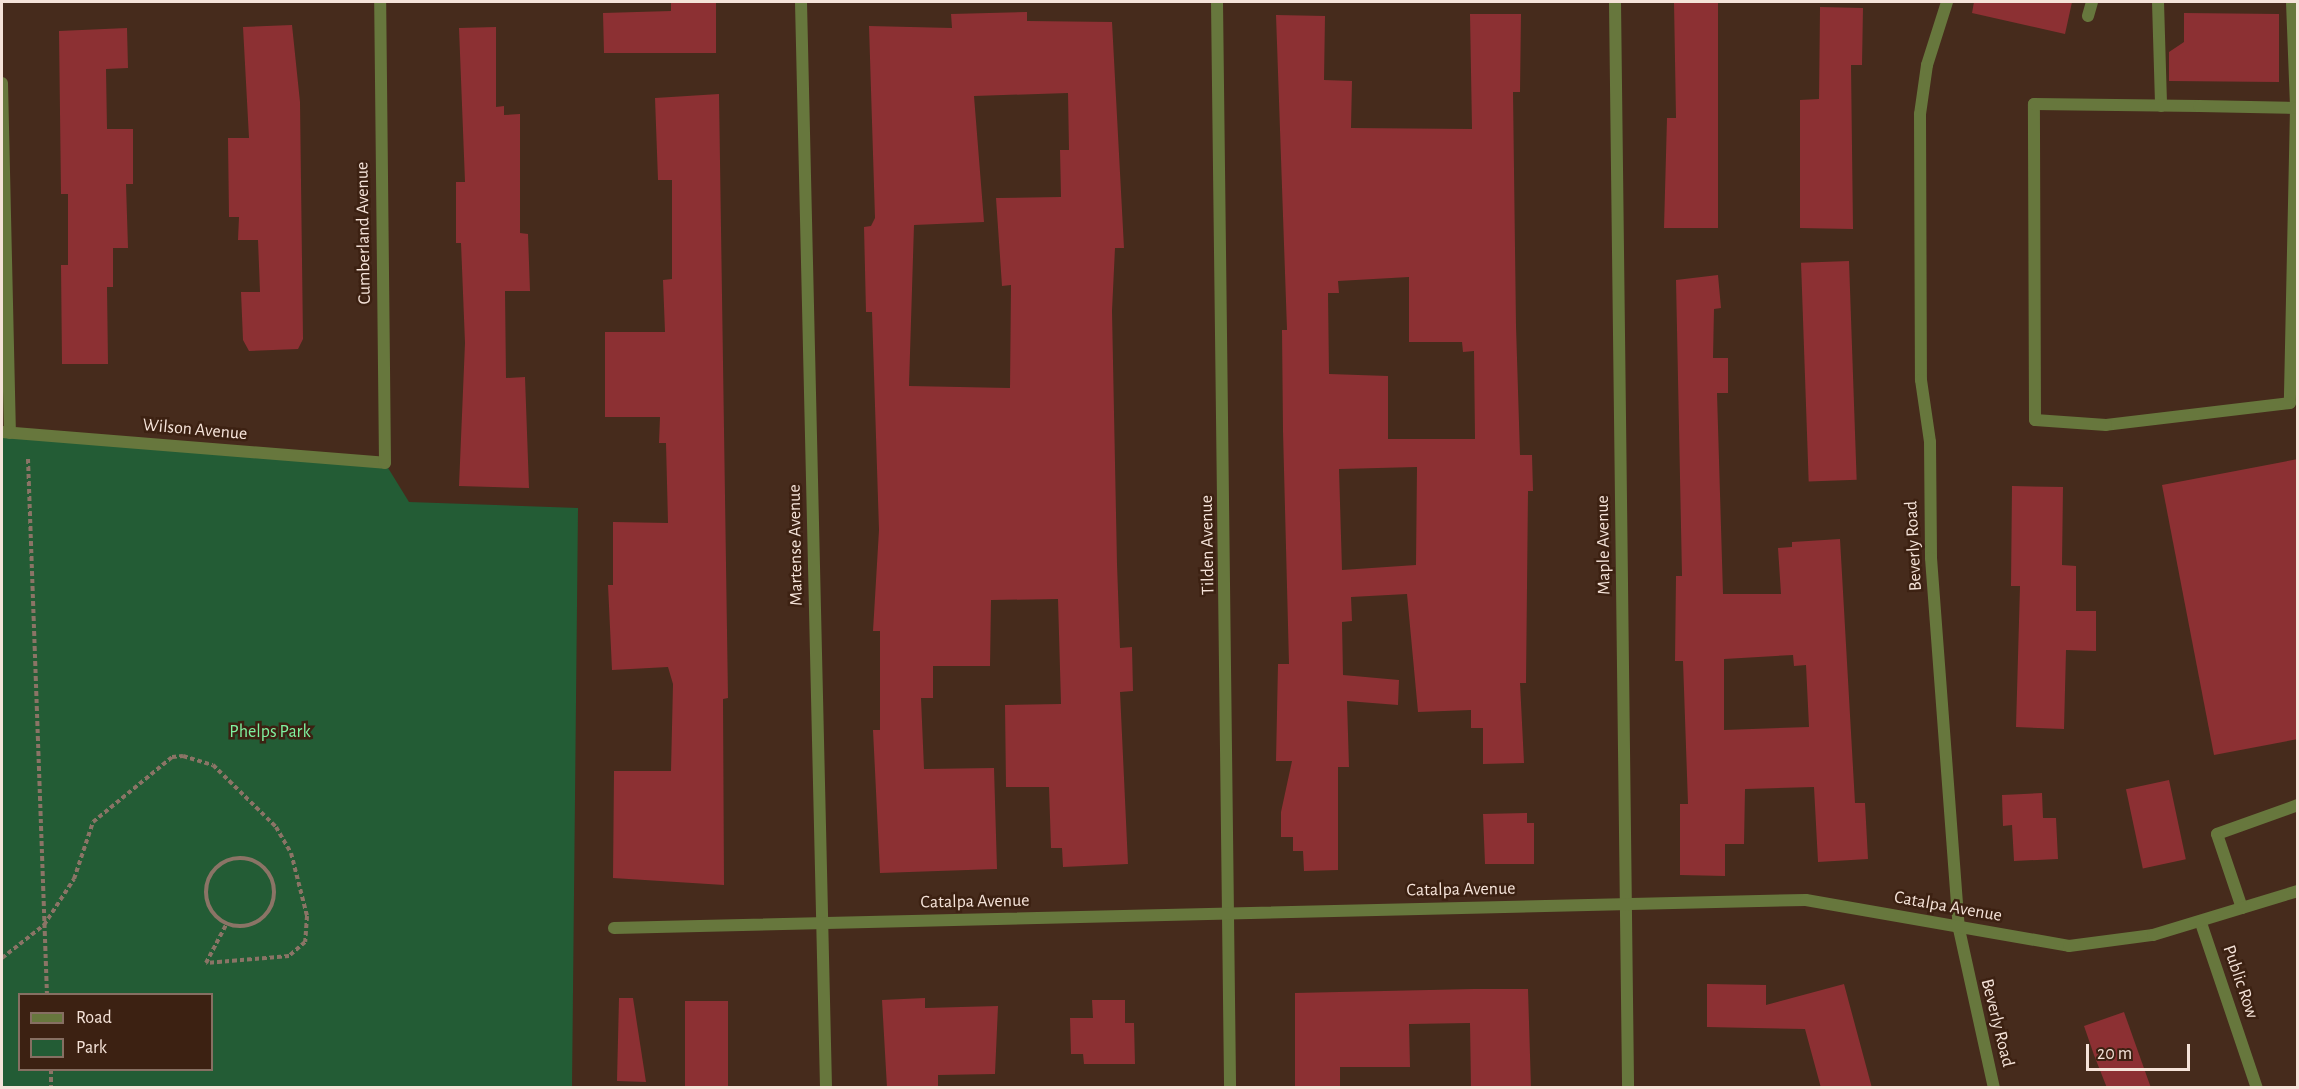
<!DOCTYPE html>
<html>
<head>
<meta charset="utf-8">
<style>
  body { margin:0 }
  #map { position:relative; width:2299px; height:1089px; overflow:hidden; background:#462b1c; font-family:"Alegreya Sans",sans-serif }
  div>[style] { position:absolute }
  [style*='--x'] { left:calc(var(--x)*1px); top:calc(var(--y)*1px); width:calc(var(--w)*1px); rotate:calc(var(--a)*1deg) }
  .green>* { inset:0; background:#235c35 }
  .building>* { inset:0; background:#8c3033; transform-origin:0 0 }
  .path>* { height:4px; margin-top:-2px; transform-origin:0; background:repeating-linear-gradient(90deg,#8b7466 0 4.5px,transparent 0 7.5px) }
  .path>.ring { margin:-2px; padding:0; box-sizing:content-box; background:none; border:4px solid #8b7466; border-radius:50% }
  .service>* { height:12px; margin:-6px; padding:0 6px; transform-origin:6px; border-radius:6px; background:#67773d }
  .minor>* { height:12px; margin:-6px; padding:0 6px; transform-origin:6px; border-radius:6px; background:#67773d }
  span { translate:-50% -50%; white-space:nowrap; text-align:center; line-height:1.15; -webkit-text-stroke:5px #3c2112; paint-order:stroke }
  .street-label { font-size:18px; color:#f5e3d9 }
  .park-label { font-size:18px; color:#7ff2a0 }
  .frame { position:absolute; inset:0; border:3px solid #f5e3d9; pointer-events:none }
  .legend { position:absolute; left:18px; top:993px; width:195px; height:78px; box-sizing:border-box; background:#3c2112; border:2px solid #866f62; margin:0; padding:8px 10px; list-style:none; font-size:18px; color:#f5e3d9 }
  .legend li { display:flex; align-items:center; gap:12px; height:30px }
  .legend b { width:30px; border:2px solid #866f62 }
  .scale { position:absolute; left:2086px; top:1044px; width:104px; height:27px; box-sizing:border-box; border:3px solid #f5e3d9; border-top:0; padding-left:8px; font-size:18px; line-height:21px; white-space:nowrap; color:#f5e3d9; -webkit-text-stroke:4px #3c2112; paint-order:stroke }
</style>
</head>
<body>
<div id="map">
  <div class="green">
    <i style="clip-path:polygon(evenodd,2px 432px,385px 463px,409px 502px,578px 508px,572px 1087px,2px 1087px,2px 432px,20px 994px,212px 994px,212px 1070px,20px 1070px,20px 994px)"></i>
  </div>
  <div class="building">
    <i style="clip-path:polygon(671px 2px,716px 2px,716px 53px,604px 53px,603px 13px,671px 11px)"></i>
    <i style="clip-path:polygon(1674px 2px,1718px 2px,1718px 228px,1664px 228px,1667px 118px,1676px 118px)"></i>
    <i style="clip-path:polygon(1974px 2px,2072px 2px,2065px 34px,1972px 13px)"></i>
    <i style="clip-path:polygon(1820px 7px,1863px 8px,1862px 65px,1851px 65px,1853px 229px,1800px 228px,1800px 100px,1819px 99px)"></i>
    <i style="clip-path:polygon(evenodd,1027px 12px,1027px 21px,1112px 22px,1124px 248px,1115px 248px,1112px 311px,1117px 564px,1120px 648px,1132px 647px,1133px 691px,1120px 692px,1128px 864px,1063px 867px,1062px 848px,1051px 848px,1049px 787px,1006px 787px,1005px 705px,1061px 704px,1058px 599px,991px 600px,990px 666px,933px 666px,933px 698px,921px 698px,924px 769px,994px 768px,997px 869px,880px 873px,873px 730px,880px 730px,880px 631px,873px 631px,879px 530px,872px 312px,866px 312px,864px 227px,871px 226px,875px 218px,869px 26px,952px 28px,951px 14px,1027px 12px,1068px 93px,1069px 150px,1060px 150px,1061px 197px,996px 198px,1002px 286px,1011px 285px,1010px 388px,909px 386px,914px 225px,984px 222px,974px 96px,1068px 93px)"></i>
    <i style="clip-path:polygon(2184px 13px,2279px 14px,2279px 82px,2169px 81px,2169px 52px,2184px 42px)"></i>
    <i style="clip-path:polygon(evenodd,1470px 14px,1521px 14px,1520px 92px,1513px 92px,1516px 326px,1520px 455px,1532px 455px,1533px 491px,1528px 491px,1526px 683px,1520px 683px,1524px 763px,1483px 764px,1483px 728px,1471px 728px,1471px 710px,1418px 712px,1407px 594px,1351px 597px,1352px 621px,1342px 622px,1343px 675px,1399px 680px,1398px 705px,1347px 701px,1349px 767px,1338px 767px,1338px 870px,1304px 871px,1303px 851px,1293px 851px,1293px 837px,1281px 837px,1281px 812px,1292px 761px,1276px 761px,1278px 664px,1289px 664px,1283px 431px,1282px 330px,1287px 330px,1276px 15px,1325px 16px,1324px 80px,1352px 81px,1351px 128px,1472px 129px,1470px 14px,1409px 277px,1409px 342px,1462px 342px,1463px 352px,1474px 351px,1475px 439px,1388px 439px,1388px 376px,1329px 374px,1328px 293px,1339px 293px,1338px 281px,1409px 277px,1470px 14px,1417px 467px,1416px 565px,1342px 570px,1339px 469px,1417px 467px)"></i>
    <i style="clip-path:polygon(292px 25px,300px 102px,303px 339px,298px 349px,249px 351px,243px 340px,241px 292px,260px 292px,258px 240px,238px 240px,239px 217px,229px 217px,228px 138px,249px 138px,243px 27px)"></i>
    <i style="clip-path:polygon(496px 27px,496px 107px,504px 106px,504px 115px,520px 114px,520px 233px,528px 234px,530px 291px,505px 291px,506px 378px,525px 377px,529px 488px,459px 486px,465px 343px,461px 243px,456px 243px,456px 182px,465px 182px,459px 28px)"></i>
    <i style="clip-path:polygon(127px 28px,128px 68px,106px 69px,107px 129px,133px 129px,133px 184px,126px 184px,128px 248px,113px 248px,113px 287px,107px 287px,108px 364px,62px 364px,61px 265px,68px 265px,68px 194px,61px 194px,59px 31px)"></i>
    <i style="clip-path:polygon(719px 94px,728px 698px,723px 699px,724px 885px,613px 878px,614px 771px,671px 771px,673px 684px,668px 667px,612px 670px,608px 585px,613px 585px,613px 522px,668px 523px,666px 443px,659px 443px,660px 417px,605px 417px,605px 332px,665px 332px,663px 280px,672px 279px,672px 180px,658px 180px,655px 98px)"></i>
    <i style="left:1849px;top:261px;width:219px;height:48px;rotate:88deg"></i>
    <i style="clip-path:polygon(evenodd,1718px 275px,1721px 308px,1714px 309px,1713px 358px,1728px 358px,1728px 393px,1717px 393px,1723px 594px,1781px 594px,1778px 548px,1792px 547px,1792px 542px,1840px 539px,1855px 803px,1865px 803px,1868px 859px,1818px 862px,1814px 787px,1745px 789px,1744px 844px,1725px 844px,1725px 876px,1680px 875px,1680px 804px,1688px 804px,1683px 661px,1675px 661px,1676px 576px,1682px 576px,1676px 280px,1718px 275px,1793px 655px,1794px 666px,1806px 665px,1809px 727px,1724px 730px,1724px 659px,1793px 655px)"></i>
    <i style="clip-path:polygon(2298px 459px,2298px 739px,2214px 755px,2162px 485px)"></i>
    <i style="clip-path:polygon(2012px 486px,2063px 487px,2062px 565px,2076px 566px,2076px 611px,2096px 611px,2096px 651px,2066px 650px,2064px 729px,2016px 727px,2020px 586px,2011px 586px)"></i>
    <i style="left:2169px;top:780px;width:81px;height:44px;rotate:78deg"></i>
    <i style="clip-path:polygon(2042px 793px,2043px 818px,2056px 818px,2058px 859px,2014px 861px,2012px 825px,2003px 826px,2002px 795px)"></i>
    <i style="clip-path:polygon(1527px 813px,1527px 823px,1534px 823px,1534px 864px,1485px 864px,1483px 814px)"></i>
    <i style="clip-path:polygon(1707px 984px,1766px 985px,1766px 1005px,1844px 984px,1872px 1088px,1821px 1088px,1805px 1029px,1707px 1027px)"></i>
    <i style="clip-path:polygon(1474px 989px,1528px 989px,1531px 1088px,1471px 1088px,1470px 1023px,1409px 1024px,1410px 1067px,1340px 1067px,1340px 1088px,1295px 1088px,1295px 993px)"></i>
    <i style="clip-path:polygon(619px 998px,633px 998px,646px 1082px,617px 1081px)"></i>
    <i style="clip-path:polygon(925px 998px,925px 1008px,998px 1006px,995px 1074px,938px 1075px,938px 1088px,887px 1088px,882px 1000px)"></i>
    <i style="clip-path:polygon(1092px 1000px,1125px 1000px,1125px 1023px,1134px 1023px,1135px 1064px,1084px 1064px,1083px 1054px,1071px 1054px,1070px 1018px,1093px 1018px)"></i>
    <i style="left:728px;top:1001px;width:87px;height:43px;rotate:90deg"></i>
    <i style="clip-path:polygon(2124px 1012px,2151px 1088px,2107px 1088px,2094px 1055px,2084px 1026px)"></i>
  </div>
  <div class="path">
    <i style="--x:28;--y:459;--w:535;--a:87.97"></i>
    <i class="ring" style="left:206px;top:858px;width:64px;height:64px"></i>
    <i style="--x:2;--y:958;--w:53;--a:-38.2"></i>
    <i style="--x:44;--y:925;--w:55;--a:-56.9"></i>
    <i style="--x:74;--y:879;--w:60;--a:-71.6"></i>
    <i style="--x:93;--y:822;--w:102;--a:-39.4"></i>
    <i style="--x:172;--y:757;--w:11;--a:-5"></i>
    <i style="--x:183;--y:756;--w:31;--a:17"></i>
    <i style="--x:213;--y:765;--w:88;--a:44.5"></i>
    <i style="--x:276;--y:827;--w:30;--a:60"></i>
    <i style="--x:291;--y:853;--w:65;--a:75.7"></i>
    <i style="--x:307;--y:916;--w:26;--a:94"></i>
    <i style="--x:305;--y:942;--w:21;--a:139"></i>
    <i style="--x:289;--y:956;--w:83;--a:175.2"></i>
    <i style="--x:206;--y:963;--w:45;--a:-62.3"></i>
    <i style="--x:51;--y:1070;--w:18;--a:90"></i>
  </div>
  <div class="service">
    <i style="--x:2158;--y:2;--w:104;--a:88.3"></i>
    <i style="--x:2292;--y:2;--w:106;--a:87.8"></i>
    <i style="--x:2296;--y:108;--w:295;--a:91.2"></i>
    <i style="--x:2290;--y:403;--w:185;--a:173.2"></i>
    <i style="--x:2106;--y:425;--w:71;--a:-176"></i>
    <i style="--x:2035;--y:420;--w:316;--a:-90.2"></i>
    <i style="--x:2034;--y:104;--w:165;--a:0.7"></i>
    <i style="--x:2199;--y:106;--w:97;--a:1.2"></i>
    <i style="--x:2296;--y:108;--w:2;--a:0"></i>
    <i style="--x:2088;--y:16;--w:15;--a:-74"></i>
    <i style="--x:2242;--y:908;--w:78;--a:-108.7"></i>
    <i style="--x:2217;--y:834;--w:86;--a:-19.7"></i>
  </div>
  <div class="minor">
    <i style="--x:801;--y:2;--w:1086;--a:88.68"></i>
    <i style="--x:1217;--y:2;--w:1086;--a:89.31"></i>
    <i style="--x:1615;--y:2;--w:1086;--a:89.31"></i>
    <i style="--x:1947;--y:2;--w:66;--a:107.6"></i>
    <i style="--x:1927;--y:65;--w:49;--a:98.1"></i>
    <i style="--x:1920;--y:114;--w:266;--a:89.8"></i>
    <i style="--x:1921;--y:380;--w:63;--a:81.7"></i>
    <i style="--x:1930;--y:442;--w:116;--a:89.5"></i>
    <i style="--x:1931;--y:558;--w:372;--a:85.7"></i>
    <i style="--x:1959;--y:929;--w:163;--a:77.6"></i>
    <i style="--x:2;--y:83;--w:350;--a:88.7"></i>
    <i style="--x:2;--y:432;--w:384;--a:4.6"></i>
    <i style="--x:385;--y:463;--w:461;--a:-90.6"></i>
    <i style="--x:2201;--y:923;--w:174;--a:71.3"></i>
    <i style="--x:614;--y:928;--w:1192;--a:-1.35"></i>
    <i style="--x:1806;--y:900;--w:267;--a:9.9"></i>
    <i style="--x:2069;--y:946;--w:85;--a:-7.5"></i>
    <i style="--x:2153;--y:935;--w:152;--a:-16.9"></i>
  </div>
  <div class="street-label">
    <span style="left:364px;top:233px;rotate:-91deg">Cumberland Avenue</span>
    <span style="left:195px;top:430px;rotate:5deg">Wilson Avenue</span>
    <span style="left:796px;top:545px;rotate:-91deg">Martense Avenue</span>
    <span style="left:1208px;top:545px;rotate:-91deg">Tilden Avenue</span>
    <span style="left:1604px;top:545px;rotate:-91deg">Maple Avenue</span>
    <span style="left:1914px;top:546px;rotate:-93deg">Beverly Road</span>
    <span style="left:1461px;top:890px;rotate:-1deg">Catalpa Avenue</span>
    <span style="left:975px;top:902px;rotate:-1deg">Catalpa Avenue</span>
    <span style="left:1948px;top:907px;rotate:10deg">Catalpa Avenue</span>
    <span style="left:2240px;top:982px;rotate:71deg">Public Row</span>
    <span style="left:1997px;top:1023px;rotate:76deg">Beverly Road</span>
  </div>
  <div class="park-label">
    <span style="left:270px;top:732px">Phelps Park</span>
  </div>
  <div class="frame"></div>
  <ul class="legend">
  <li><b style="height:8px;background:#67773d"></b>Road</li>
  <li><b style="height:16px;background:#235c35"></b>Park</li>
  </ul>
  <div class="scale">20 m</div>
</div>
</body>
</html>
